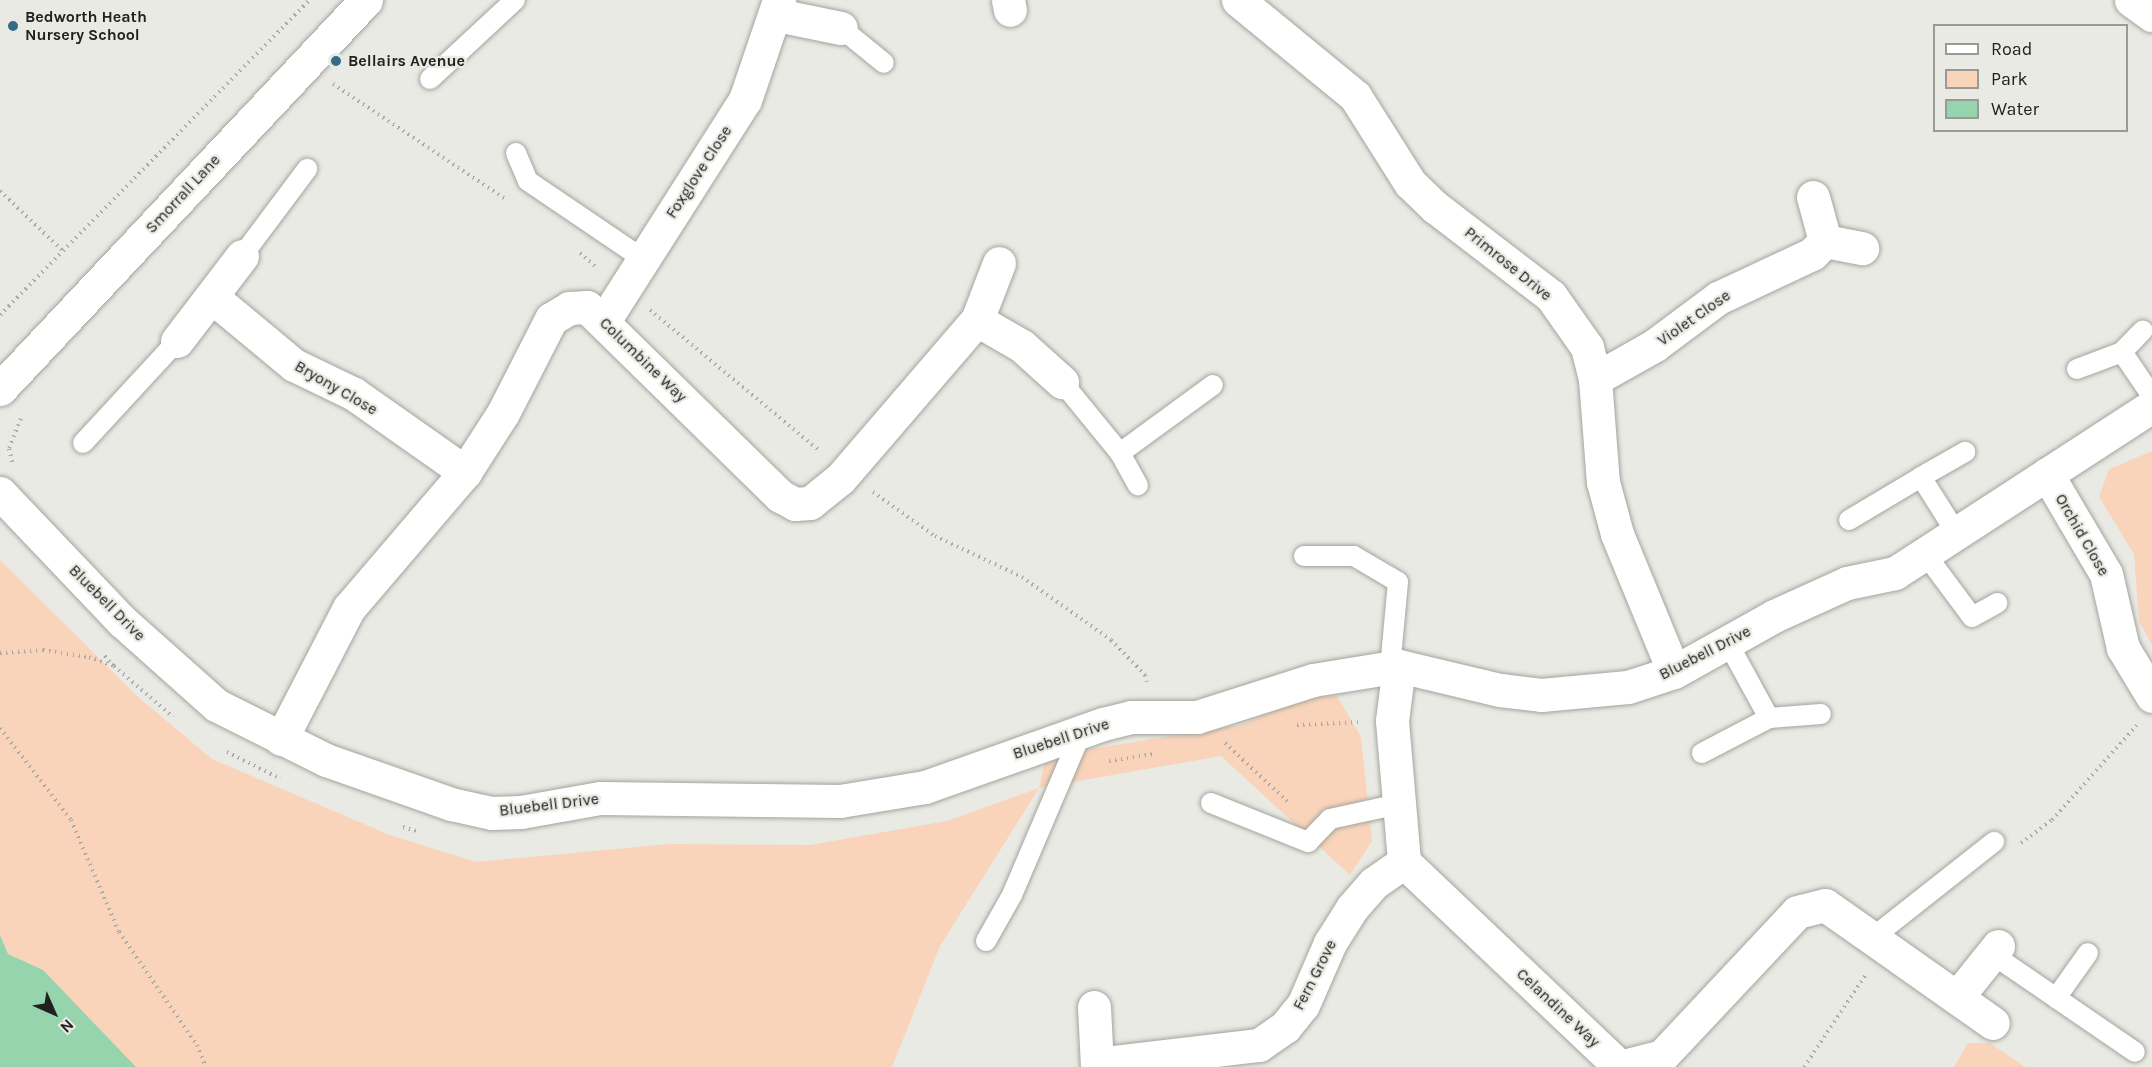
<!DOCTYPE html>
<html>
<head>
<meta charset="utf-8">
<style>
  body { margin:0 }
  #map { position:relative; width:2152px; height:1067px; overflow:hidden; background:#eaeae4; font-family:Karla,sans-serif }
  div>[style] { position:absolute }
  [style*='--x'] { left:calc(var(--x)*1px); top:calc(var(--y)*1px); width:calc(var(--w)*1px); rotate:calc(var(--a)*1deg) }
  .green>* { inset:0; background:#f9d4ba }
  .water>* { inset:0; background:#96d4ad }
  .path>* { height:4px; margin-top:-2px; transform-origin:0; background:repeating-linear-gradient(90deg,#ababa6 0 1.5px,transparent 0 6px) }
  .roads { filter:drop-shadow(0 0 2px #a4a49f) drop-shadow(0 0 2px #a4a49f) }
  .lane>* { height:20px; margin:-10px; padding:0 10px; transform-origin:10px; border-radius:10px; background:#fff }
  .street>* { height:33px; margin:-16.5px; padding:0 16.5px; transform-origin:16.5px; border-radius:16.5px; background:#fff }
  .secondary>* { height:33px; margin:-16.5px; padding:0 16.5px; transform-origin:16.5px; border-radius:16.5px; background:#fff }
  .dots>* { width:16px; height:16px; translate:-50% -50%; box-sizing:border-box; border:3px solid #eaeae4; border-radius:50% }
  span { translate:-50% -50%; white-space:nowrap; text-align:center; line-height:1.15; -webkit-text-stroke:4.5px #eaeae4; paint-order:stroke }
  .poi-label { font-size:16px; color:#21211f; font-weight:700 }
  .left { translate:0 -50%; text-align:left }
  .street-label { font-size:16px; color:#21211f }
  .legend { position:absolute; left:1933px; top:24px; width:195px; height:108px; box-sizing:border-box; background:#eaeae4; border:2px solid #9a9a95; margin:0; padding:8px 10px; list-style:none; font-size:18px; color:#21211f }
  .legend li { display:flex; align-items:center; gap:12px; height:30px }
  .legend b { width:30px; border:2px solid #9a9a95 }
  .north { position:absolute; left:24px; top:983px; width:60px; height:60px; -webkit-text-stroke:4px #eaeae4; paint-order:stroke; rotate:135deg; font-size:16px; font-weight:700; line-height:24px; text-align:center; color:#21211f }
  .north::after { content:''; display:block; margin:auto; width:21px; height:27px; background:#21211f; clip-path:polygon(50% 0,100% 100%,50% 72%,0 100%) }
</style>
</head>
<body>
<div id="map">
  <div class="green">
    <i style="clip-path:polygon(2152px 451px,2152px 645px,2139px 621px,2134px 554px,2099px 497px,2109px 469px)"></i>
    <i style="clip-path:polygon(0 560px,137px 696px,212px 759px,390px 835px,476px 862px,669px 844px,810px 845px,947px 821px,1039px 788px,1045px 761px,1078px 751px,1240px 725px,1313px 696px,1337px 696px,1361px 737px,1372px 841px,1350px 875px,1221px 756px,1039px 788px,940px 946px,892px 1067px,0 1067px)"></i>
    <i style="clip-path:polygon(1968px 1043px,1990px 1043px,2025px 1067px,1954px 1067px)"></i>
  </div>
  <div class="water">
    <i style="clip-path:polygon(0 935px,8px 954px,43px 970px,136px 1067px,0 1067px)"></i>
  </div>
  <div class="path">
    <i style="--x:333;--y:84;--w:206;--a:33.7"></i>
    <i style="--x:0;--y:191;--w:87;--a:43.6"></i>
    <i style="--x:580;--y:253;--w:23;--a:41"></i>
    <i style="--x:650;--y:310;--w:221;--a:39.7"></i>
    <i style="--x:0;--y:315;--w:442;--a:-45.5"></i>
    <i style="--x:12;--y:462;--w:14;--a:-102"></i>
    <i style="--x:9;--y:448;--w:32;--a:-68"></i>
    <i style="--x:873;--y:492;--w:76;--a:35.4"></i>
    <i style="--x:935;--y:536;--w:96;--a:25.2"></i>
    <i style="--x:1022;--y:577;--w:109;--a:35.3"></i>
    <i style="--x:1111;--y:640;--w:49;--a:45.8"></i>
    <i style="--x:1145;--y:675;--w:7;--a:74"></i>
    <i style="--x:0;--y:653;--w:43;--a:-4"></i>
    <i style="--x:43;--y:650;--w:47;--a:8.7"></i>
    <i style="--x:89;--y:657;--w:27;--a:20"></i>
    <i style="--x:114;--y:666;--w:18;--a:-133"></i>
    <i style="--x:114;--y:666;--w:78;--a:40.8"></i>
    <i style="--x:1297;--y:725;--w:61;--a:-2.8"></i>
    <i style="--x:0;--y:728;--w:116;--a:52.3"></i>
    <i style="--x:71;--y:820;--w:122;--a:66.8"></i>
    <i style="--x:119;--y:932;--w:137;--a:55.4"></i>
    <i style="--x:197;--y:1045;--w:24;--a:68"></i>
    <i style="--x:1225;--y:743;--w:86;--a:43.1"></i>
    <i style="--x:227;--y:752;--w:60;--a:26.6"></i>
    <i style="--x:1109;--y:761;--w:47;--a:-8.7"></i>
    <i style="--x:403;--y:827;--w:17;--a:17"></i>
    <i style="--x:2021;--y:843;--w:39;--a:-37"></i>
    <i style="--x:2052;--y:820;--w:127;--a:-48.2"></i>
    <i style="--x:1804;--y:1067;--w:110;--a:-56.2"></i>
  </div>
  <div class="roads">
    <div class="lane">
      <i style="--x:841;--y:28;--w:55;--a:39.1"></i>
      <i style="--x:430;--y:79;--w:116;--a:-42.9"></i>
      <i style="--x:516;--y:153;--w:30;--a:67"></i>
      <i style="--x:528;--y:181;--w:139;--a:34.1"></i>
      <i style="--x:242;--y:256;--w:109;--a:-53.2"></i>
      <i style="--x:2122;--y:352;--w:30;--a:-46"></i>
      <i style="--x:2077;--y:369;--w:48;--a:-20.7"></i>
      <i style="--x:2122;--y:352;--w:53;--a:55.7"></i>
      <i style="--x:1062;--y:382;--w:92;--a:50.8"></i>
      <i style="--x:1120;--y:453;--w:37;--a:61"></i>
      <i style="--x:83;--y:443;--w:139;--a:-47.3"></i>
      <i style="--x:1120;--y:453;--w:115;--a:-36.2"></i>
      <i style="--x:1921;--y:477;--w:51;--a:-29.6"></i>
      <i style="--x:1849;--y:520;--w:84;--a:-30.8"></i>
      <i style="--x:1921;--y:477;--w:67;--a:57.7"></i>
      <i style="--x:1926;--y:555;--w:77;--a:53.4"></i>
      <i style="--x:1972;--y:617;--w:29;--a:-29"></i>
      <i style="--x:1304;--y:556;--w:50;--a:0"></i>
      <i style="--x:1354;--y:556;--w:51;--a:30.6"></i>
      <i style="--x:1398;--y:582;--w:86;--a:95.3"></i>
      <i style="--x:1729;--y:645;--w:83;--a:61.3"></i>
      <i style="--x:1769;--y:718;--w:52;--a:-4.4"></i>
      <i style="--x:1702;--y:753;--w:76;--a:-27.6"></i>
      <i style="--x:1211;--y:803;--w:105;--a:21.9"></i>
      <i style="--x:1308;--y:842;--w:32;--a:-46"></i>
      <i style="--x:1330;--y:819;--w:71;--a:-12.3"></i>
      <i style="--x:1871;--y:939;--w:157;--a:-38.3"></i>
      <i style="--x:986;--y:941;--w:53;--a:-60.5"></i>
      <i style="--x:1012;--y:895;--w:178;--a:-66.9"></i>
      <i style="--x:1992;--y:954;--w:173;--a:34.4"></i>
      <i style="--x:2056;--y:998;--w:55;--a:-54.6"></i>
    </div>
    <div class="street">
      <i style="--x:1008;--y:0;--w:10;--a:79"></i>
      <i style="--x:1238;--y:0;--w:151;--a:39.4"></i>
      <i style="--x:1355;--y:96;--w:103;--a:57.7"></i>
      <i style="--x:1410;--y:183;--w:35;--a:44"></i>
      <i style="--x:1435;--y:207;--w:146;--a:37.5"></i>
      <i style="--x:1551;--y:296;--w:62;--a:54.8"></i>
      <i style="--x:1587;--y:347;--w:33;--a:76"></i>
      <i style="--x:1595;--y:379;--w:103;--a:85.6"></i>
      <i style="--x:1603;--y:482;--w:54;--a:74.9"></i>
      <i style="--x:1617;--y:534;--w:149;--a:67.6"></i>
      <i style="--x:2131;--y:0;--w:26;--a:36"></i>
      <i style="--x:777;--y:15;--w:65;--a:11.5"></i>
      <i style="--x:1813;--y:197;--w:46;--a:74.7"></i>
      <i style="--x:1825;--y:241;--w:38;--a:11"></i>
      <i style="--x:212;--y:297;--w:107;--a:39.7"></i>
      <i style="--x:294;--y:365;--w:67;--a:25.8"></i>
      <i style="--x:354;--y:394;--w:136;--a:35.1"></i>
      <i style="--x:977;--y:320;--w:52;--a:30"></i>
      <i style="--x:1022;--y:346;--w:54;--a:42"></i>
      <i style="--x:604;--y:321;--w:262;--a:-57.5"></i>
      <i style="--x:745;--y:100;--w:106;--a:-71.2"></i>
      <i style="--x:177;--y:341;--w:107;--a:-52.6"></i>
      <i style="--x:1595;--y:379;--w:69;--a:-29.5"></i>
      <i style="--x:1655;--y:345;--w:79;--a:-36.7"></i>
      <i style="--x:1718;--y:298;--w:104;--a:-25.1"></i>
      <i style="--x:1812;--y:254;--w:18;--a:-45"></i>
      <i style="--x:2047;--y:474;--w:116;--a:59.5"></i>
      <i style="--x:2106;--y:574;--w:76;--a:77.1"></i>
      <i style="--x:2123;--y:648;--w:56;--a:58.9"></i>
      <i style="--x:0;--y:493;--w:178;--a:46.4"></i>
      <i style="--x:123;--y:622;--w:125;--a:41.7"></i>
      <i style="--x:216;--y:705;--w:123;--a:26.6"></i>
      <i style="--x:326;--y:760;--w:133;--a:19.4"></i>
      <i style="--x:451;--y:804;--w:42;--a:12.4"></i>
      <i style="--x:492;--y:813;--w:29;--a:-2"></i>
      <i style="--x:521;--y:812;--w:80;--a:-10"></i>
      <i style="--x:600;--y:798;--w:240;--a:0.7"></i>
      <i style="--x:840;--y:801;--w:86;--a:-9.4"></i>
      <i style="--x:925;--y:787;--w:189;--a:-19.5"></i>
      <i style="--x:1103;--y:724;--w:29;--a:-14"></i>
      <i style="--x:1131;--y:717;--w:66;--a:0"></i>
      <i style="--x:1197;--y:717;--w:122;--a:-17.7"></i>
      <i style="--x:1313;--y:680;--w:87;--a:-9.2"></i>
      <i style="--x:1399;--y:666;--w:104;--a:13.4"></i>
      <i style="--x:1500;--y:690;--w:41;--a:7"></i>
      <i style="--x:1541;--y:695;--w:87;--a:-5.3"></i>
      <i style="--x:1628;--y:687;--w:48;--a:-18.1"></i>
      <i style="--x:1674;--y:672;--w:115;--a:-29.2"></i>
      <i style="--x:1774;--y:616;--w:80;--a:-24.3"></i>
      <i style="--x:1847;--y:583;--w:49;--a:-11.8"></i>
      <i style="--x:1895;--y:573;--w:306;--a:-33"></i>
      <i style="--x:1399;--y:666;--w:55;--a:97.3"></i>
      <i style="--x:1392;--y:721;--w:142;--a:85.1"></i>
      <i style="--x:1404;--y:862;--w:298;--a:43.5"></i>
      <i style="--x:1620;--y:1067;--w:43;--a:-14.7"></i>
      <i style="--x:1662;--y:1056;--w:197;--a:-46.8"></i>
      <i style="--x:1797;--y:912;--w:29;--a:-14"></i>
      <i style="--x:1825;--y:905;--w:205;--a:35.1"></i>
      <i style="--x:281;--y:739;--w:148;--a:-62.6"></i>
      <i style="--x:349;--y:608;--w:179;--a:-49.5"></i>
      <i style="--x:465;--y:472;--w:70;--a:-57.2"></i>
      <i style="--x:503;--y:413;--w:106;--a:-62.9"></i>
      <i style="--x:551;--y:319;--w:21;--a:-31"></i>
      <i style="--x:569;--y:308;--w:18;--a:-3"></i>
      <i style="--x:587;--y:307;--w:270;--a:44.4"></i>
      <i style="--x:780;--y:496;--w:17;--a:28"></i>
      <i style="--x:795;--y:504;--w:15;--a:-4"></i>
      <i style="--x:810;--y:503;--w:38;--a:-39"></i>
      <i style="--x:840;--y:479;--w:210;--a:-49.3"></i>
      <i style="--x:977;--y:320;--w:61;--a:-68.9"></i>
      <i style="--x:1958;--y:996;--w:64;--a:-51.3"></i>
      <i style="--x:1094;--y:1007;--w:60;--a:87.1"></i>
      <i style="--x:1097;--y:1064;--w:163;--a:-6.7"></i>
      <i style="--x:1259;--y:1045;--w:32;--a:-35"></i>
      <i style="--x:1285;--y:1027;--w:28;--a:-51"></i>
      <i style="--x:1303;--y:1005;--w:68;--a:-66.5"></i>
      <i style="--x:1330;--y:943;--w:41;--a:-57.8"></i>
      <i style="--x:1352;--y:908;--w:33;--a:-49"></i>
      <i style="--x:1374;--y:883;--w:37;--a:-35"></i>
    </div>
    <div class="secondary">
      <i style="--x:0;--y:389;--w:534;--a:-46.74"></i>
    </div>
  </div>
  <div class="dots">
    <i style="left:13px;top:26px;background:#346c86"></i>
    <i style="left:336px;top:61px;background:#346c86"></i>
  </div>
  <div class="poi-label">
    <span class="left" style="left:25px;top:26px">Bedworth Heath<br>Nursery School</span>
    <span class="left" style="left:348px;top:61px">Bellairs Avenue</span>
  </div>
  <div class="street-label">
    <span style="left:699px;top:172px;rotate:-57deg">Foxglove Close</span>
    <span style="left:183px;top:194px;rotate:-47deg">Smorrall Lane</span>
    <span style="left:1508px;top:264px;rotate:39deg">Primrose Drive</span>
    <span style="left:1694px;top:318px;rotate:-35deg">Violet Close</span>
    <span style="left:643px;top:360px;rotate:44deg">Columbine Way</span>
    <span style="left:336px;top:388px;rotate:30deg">Bryony Close</span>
    <span style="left:2082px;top:535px;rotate:60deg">Orchid Close</span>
    <span style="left:107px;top:603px;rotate:45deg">Bluebell Drive</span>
    <span style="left:1705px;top:653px;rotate:-27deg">Bluebell Drive</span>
    <span style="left:1061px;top:739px;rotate:-18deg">Bluebell Drive</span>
    <span style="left:549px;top:805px;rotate:-7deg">Bluebell Drive</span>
    <span style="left:1315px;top:975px;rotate:-63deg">Fern Grove</span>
    <span style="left:1558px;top:1008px;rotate:43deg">Celandine Way</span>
  </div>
  <ul class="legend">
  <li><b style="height:8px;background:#fff"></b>Road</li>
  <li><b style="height:16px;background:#f9d4ba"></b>Park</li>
  <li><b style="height:16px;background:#96d4ad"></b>Water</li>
  </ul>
  <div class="north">N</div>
</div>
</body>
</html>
